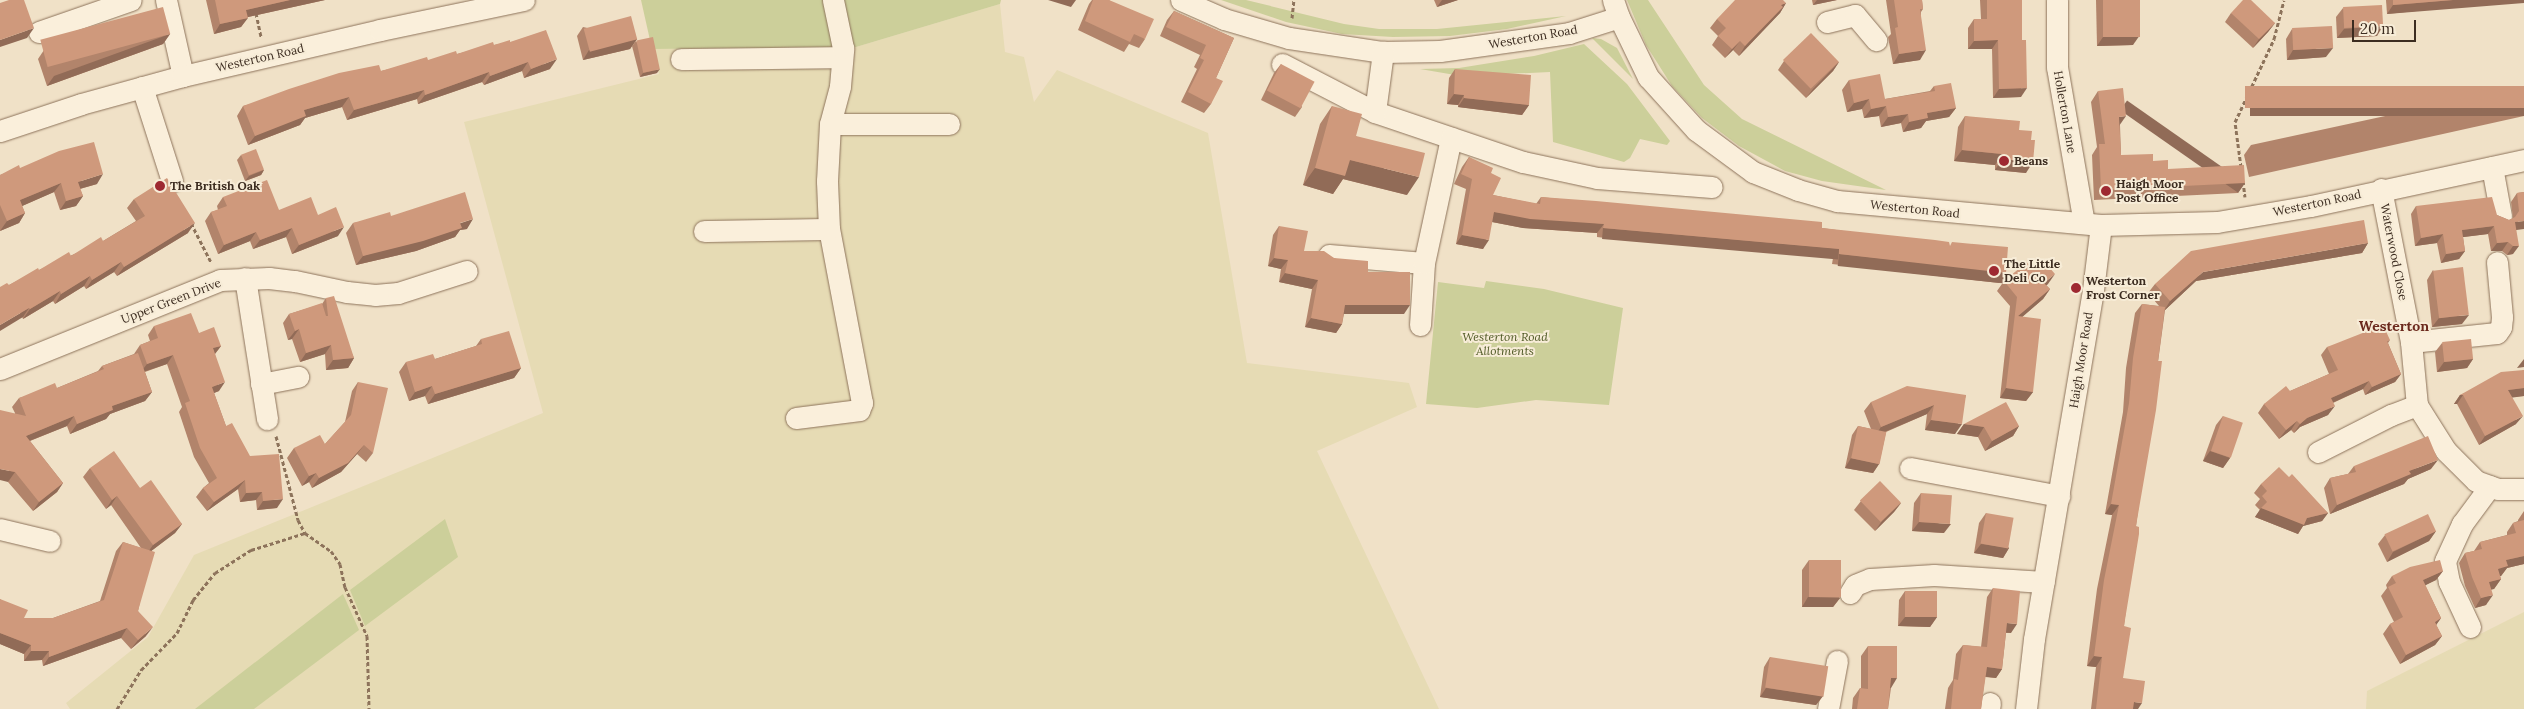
<!DOCTYPE html>
<html>
<head>
<meta charset="utf-8">
<style>
  body { margin:0 }
  #map { position:relative; width:2524px; height:709px; overflow:hidden; background:#f0e1c7; font-family:Lora,serif }
  div>[style] { position:absolute }
  [style*='--x'] { left:calc(var(--x)*1px); top:calc(var(--y)*1px); width:calc(var(--w)*1px); rotate:calc(var(--a)*1deg) }
  .farmland>* { inset:0; background:#e6dbb4 }
  .green>* { inset:0; background:#cccf9a }
  .path>* { height:3px; margin-top:-1.5px; transform-origin:0; background:repeating-linear-gradient(90deg,#8d735b 0 4px,transparent 0 6.5px) }
  .roads { filter:drop-shadow(0 0 1px #8d735b) drop-shadow(0 0 1px #8d735b) }
  .minor>* { height:21px; margin:-10.5px; padding:0 10.5px; transform-origin:10.5px; border-radius:10.5px; background:#faefdb }
  .wall>* { inset:0; background:#b2846b }
  .shaded-wall>* { inset:0; background:#916b57; transform-origin:0 0 }
  .building>* { inset:0; background:#cf997c; transform-origin:0 0 }
  .dots>* { width:14px; height:14px; translate:-50% -50%; box-sizing:border-box; border:2px solid #f7ecd7; border-radius:50% }
  span { translate:-50% -50%; white-space:nowrap; text-align:center; line-height:1.15; -webkit-text-stroke:4px #f7ecd7; paint-order:stroke }
  .street-label { font-size:12px; color:#3c2c20 }
  .poi-label { font-size:12px; color:#3c2c20; font-weight:700 }
  .left { translate:0 -50%; text-align:left }
  .park-label { font-size:12px; color:#505a26; font-style:italic }
  .neighbourhood-label { font-size:14px; color:#6b291d; font-weight:700 }
  .scale { position:absolute; left:2352px; top:20px; width:64px; height:22px; box-sizing:border-box; border:2px solid #3c2c20; border-top:0; padding-left:6px; font-size:15px; line-height:18px; white-space:nowrap; color:#3c2c20; -webkit-text-stroke:4px #f7ecd7; paint-order:stroke }
</style>
</head>
<body>
<div id="map">
  <div class="farmland">
    <i style="clip-path:polygon(1000px 4px,1005px 52px,1024px 57px,1034px 102px,1057px 70px,1208px 133px,1247px 363px,1409px 383px,1417px 407px,1317px 451px,1439px 709px,70px 709px,66px 703px,148px 637px,194px 555px,543px 413px,464px 122px,659px 74px,652px 49px,856px 47px)"></i>
    <i style="clip-path:polygon(2524px 612px,2524px 709px,2366px 709px,2367px 691px)"></i>
  </div>
  <div class="green">
    <i style="clip-path:polygon(641px 0,1001px 0,1000px 4px,856px 47px,652px 49px)"></i>
    <i style="clip-path:polygon(1221px 0,1246px 0,1344px 24px,1379px 29px,1437px 29px,1566px 16px,1507px 29px,1450px 36px,1393px 37px,1342px 34px,1286px 22px)"></i>
    <i style="clip-path:polygon(1627px 0,1648px 0,1704px 85px,1742px 119px,1886px 190px,1822px 181px,1785px 171px,1739px 146px,1702px 118px,1672px 86px,1646px 45px)"></i>
    <i style="clip-path:polygon(1592px 38px,1601px 39px,1617px 48px,1633px 79px)"></i>
    <i style="clip-path:polygon(1584px 44px,1627px 84px,1670px 141px,1667px 145px,1640px 139px,1630px 158px,1624px 162px,1553px 142px,1550px 72px,1461px 76px,1420px 69px,1459px 68px,1534px 56px)"></i>
    <i style="clip-path:polygon(1486px 281px,1544px 289px,1623px 308px,1609px 405px,1536px 400px,1477px 408px,1426px 404px,1438px 282px,1484px 288px)"></i>
    <i style="clip-path:polygon(445px 519px,458px 557px,365px 626px,350px 590px)"></i>
    <i style="clip-path:polygon(343px 594px,359px 630px,254px 709px,195px 709px)"></i>
  </div>
  <div class="path">
    <i style="--x:256;--y:13;--w:24;--a:78"></i>
    <i style="--x:1292;--y:18;--w:18;--a:-84"></i>
    <i style="--x:2241;--y:167;--w:45;--a:-97.6"></i>
    <i style="--x:2235;--y:122;--w:92;--a:-64.8"></i>
    <i style="--x:2274;--y:39;--w:40;--a:-75.6"></i>
    <i style="--x:2243;--y:181;--w:16;--a:83"></i>
    <i style="--x:191;--y:223;--w:44;--a:62.9"></i>
    <i style="--x:276;--y:436;--w:87;--a:75.3"></i>
    <i style="--x:298;--y:520;--w:15;--a:62"></i>
    <i style="--x:305;--y:533;--w:32;--a:35"></i>
    <i style="--x:331;--y:551;--w:16;--a:55"></i>
    <i style="--x:340;--y:564;--w:24;--a:78"></i>
    <i style="--x:345;--y:587;--w:54;--a:65.8"></i>
    <i style="--x:367;--y:636;--w:73;--a:88.4"></i>
    <i style="--x:117;--y:709;--w:46;--a:-58.4"></i>
    <i style="--x:141;--y:670;--w:52;--a:-45.8"></i>
    <i style="--x:177;--y:633;--w:37;--a:-64"></i>
    <i style="--x:193;--y:600;--w:35;--a:-51"></i>
    <i style="--x:215;--y:573;--w:43;--a:-32.6"></i>
    <i style="--x:251;--y:550;--w:57;--a:-17.5"></i>
  </div>
  <div class="roads">
    <div class="minor">
      <i style="--x:166;--y:0;--w:78;--a:77.4"></i>
      <i style="--x:1181;--y:0;--w:47;--a:23.8"></i>
      <i style="--x:1224;--y:19;--w:68;--a:16.3"></i>
      <i style="--x:1289;--y:38;--w:95;--a:8.5"></i>
      <i style="--x:1383;--y:52;--w:57;--a:-1"></i>
      <i style="--x:1440;--y:51;--w:130;--a:-7.9"></i>
      <i style="--x:1569;--y:33;--w:52;--a:-17.7"></i>
      <i style="--x:1613;--y:0;--w:18;--a:71"></i>
      <i style="--x:1619;--y:17;--w:67;--a:64.2"></i>
      <i style="--x:1648;--y:77;--w:72;--a:47.8"></i>
      <i style="--x:1696;--y:130;--w:71;--a:36.4"></i>
      <i style="--x:1753;--y:172;--w:48;--a:21.8"></i>
      <i style="--x:1798;--y:190;--w:41;--a:15.8"></i>
      <i style="--x:1837;--y:201;--w:265;--a:5.2"></i>
      <i style="--x:2101;--y:225;--w:116;--a:-1.5"></i>
      <i style="--x:2217;--y:222;--w:95;--a:-9.7"></i>
      <i style="--x:2311;--y:206;--w:218;--a:-12.2"></i>
      <i style="--x:2057;--y:0;--w:67;--a:90"></i>
      <i style="--x:2057;--y:67;--w:158;--a:80.2"></i>
      <i style="--x:1827;--y:22;--w:29;--a:-14"></i>
      <i style="--x:1855;--y:15;--w:33;--a:50"></i>
      <i style="--x:39;--y:32;--w:97;--a:-19.2"></i>
      <i style="--x:681;--y:59;--w:161;--a:-0.7"></i>
      <i style="--x:1282;--y:64;--w:105;--a:27.3"></i>
      <i style="--x:1375;--y:112;--w:156;--a:18.7"></i>
      <i style="--x:1523;--y:162;--w:76;--a:12.2"></i>
      <i style="--x:1597;--y:178;--w:115;--a:4.5"></i>
      <i style="--x:142;--y:87;--w:99;--a:72.3"></i>
      <i style="--x:1375;--y:112;--w:61;--a:-82.4"></i>
      <i style="--x:830;--y:124;--w:119;--a:0"></i>
      <i style="--x:0;--y:131;--w:85;--a:-18.4"></i>
      <i style="--x:81;--y:104;--w:106;--a:-15.4"></i>
      <i style="--x:183;--y:76;--w:202;--a:-13.1"></i>
      <i style="--x:380;--y:30;--w:147;--a:-11.8"></i>
      <i style="--x:2492;--y:167;--w:50;--a:79.6"></i>
      <i style="--x:2381;--y:189;--w:156;--a:78.9"></i>
      <i style="--x:2411;--y:342;--w:63;--a:84.6"></i>
      <i style="--x:2417;--y:405;--w:54;--a:57.8"></i>
      <i style="--x:2446;--y:451;--w:42;--a:45"></i>
      <i style="--x:2476;--y:481;--w:23;--a:20"></i>
      <i style="--x:2498;--y:489;--w:26;--a:0"></i>
      <i style="--x:704;--y:231;--w:125;--a:-0.9"></i>
      <i style="--x:1329;--y:255;--w:95;--a:4.8"></i>
      <i style="--x:245;--y:278;--w:143;--a:81.1"></i>
      <i style="--x:1420;--y:325;--w:62;--a:-86.3"></i>
      <i style="--x:1424;--y:263;--w:128;--a:-77.8"></i>
      <i style="--x:2411;--y:342;--w:86;--a:-6"></i>
      <i style="--x:2497;--y:333;--w:7;--a:-56"></i>
      <i style="--x:2501;--y:327;--w:10;--a:-84"></i>
      <i style="--x:2502;--y:317;--w:55;--a:-95.2"></i>
      <i style="--x:0;--y:369;--w:237;--a:-22"></i>
      <i style="--x:220;--y:280;--w:49;--a:-2.3"></i>
      <i style="--x:269;--y:278;--w:26;--a:7"></i>
      <i style="--x:295;--y:281;--w:53;--a:11.9"></i>
      <i style="--x:347;--y:292;--w:28;--a:6"></i>
      <i style="--x:375;--y:295;--w:23;--a:-5"></i>
      <i style="--x:398;--y:293;--w:72;--a:-17.7"></i>
      <i style="--x:261;--y:384;--w:38;--a:-11"></i>
      <i style="--x:796;--y:418;--w:64;--a:-7.2"></i>
      <i style="--x:859;--y:410;--w:8;--a:-67"></i>
      <i style="--x:862;--y:403;--w:177;--a:-100.7"></i>
      <i style="--x:829;--y:229;--w:48;--a:-92.4"></i>
      <i style="--x:827;--y:181;--w:57;--a:-87"></i>
      <i style="--x:830;--y:124;--w:39;--a:-75"></i>
      <i style="--x:840;--y:86;--w:38;--a:-85"></i>
      <i style="--x:843;--y:48;--w:49;--a:-101.8"></i>
      <i style="--x:2318;--y:452;--w:82;--a:-26.9"></i>
      <i style="--x:2391;--y:415;--w:28;--a:-21"></i>
      <i style="--x:1910;--y:468;--w:152;--a:10.6"></i>
      <i style="--x:0;--y:529;--w:51;--a:13.5"></i>
      <i style="--x:1850;--y:593;--w:9;--a:-58"></i>
      <i style="--x:1855;--y:585;--w:16;--a:-22"></i>
      <i style="--x:1870;--y:579;--w:64;--a:-3.6"></i>
      <i style="--x:1934;--y:575;--w:110;--a:3.6"></i>
      <i style="--x:2470;--y:627;--w:50;--a:-115"></i>
      <i style="--x:2449;--y:582;--w:21;--a:-101"></i>
      <i style="--x:2445;--y:561;--w:41;--a:-65.3"></i>
      <i style="--x:2462;--y:524;--w:47;--a:-53.6"></i>
      <i style="--x:1828;--y:709;--w:49;--a:-79.4"></i>
      <i style="--x:1989;--y:709;--w:6;--a:-81"></i>
      <i style="--x:2026;--y:709;--w:70;--a:-83.5"></i>
      <i style="--x:2034;--y:639;--w:354;--a:-80.4"></i>
      <i style="--x:2093;--y:290;--w:65;--a:-83"></i>
    </div>
  </div>
  <div class="wall">
    <i style="clip-path:polygon(206px 0,325px 0,248px 17px,241px 27px,214px 34px)"></i>
    <i style="clip-path:polygon(1092px 0,1109px 0,1145px 39px,1139px 48px,1129px 44px,1124px 52px,1078px 30px,1089px 4px)"></i>
    <i style="clip-path:polygon(1434px 0,1458px 0,1437px 7px)"></i>
    <i style="clip-path:polygon(1812px 0,1837px 0,1813px 5px)"></i>
    <i style="clip-path:polygon(1886px 0,1922px 0,1923px 9px,1921px 12px,1920px 60px,1893px 64px,1888px 37px,1891px 34px)"></i>
    <i style="clip-path:polygon(1980px 0,2022px 0,2021px 97px,1993px 98px,1992px 49px,1968px 49px,1968px 28px,1974px 19px,1981px 19px)"></i>
    <i style="clip-path:polygon(2096px 0,2140px 0,2133px 45px,2097px 46px)"></i>
    <i style="clip-path:polygon(2386px 0,2524px 0,2387px 14px)"></i>
    <i style="clip-path:polygon(1786px 3px,1780px 13px,1739px 56px,1733px 50px,1725px 58px,1712px 45px,1718px 36px,1710px 28px,1717px 19px)"></i>
    <i style="clip-path:polygon(2343px 8px,2377px 36px,2337px 38px,2336px 17px)"></i>
    <i style="clip-path:polygon(1174px 11px,1234px 38px,1216px 78px,1211px 104px,1204px 113px,1181px 102px,1197px 69px,1194px 67px,1200px 55px,1160px 36px,1167px 20px)"></i>
    <i style="clip-path:polygon(2231px 13px,2275px 23px,2268px 32px,2253px 48px,2225px 22px)"></i>
    <i style="clip-path:polygon(583px 27px,637px 39px,630px 49px,583px 60px,577px 36px)"></i>
    <i style="clip-path:polygon(2292px 29px,2326px 57px,2287px 60px,2286px 39px)"></i>
    <i style="clip-path:polygon(170px 34px,163px 44px,47px 86px,38px 59px,44px 50px)"></i>
    <i style="clip-path:polygon(636px 41px,657px 73px,640px 77px,632px 46px)"></i>
    <i style="clip-path:polygon(510px 42px,550px 69px,524px 78px,522px 71px,484px 85px,482px 82px,418px 104px,417px 99px,347px 120px,342px 107px,305px 118px,300px 125px,248px 145px,237px 116px,243px 106px,381px 71px,457px 54px,494px 45px)"></i>
    <i style="clip-path:polygon(1784px 61px,1839px 62px,1833px 71px,1806px 98px,1778px 70px)"></i>
    <i style="clip-path:polygon(1281px 64px,1302px 107px,1295px 117px,1261px 100px,1274px 73px)"></i>
    <i style="clip-path:polygon(1455px 69px,1529px 105px,1522px 115px,1458px 107px,1458px 105px,1447px 104px,1449px 78px)"></i>
    <i style="clip-path:polygon(1849px 80px,1885px 99px,1930px 91px,1934px 86px,1956px 108px,1949px 117px,1926px 121px,1921px 128px,1903px 132px,1901px 123px,1881px 127px,1879px 116px,1864px 118px,1862px 109px,1847px 112px,1842px 90px)"></i>
    <i style="clip-path:polygon(2524px 86px,2524px 116px,2249px 177px,2244px 155px,2251px 145px)"></i>
    <i style="clip-path:polygon(2098px 91px,2120px 125px,2121px 155px,2153px 161px,2168px 169px,2245px 183px,2238px 193px,2094px 200px,2092px 155px,2097px 147px,2091px 102px)"></i>
    <i style="clip-path:polygon(1332px 106px,1356px 136px,1407px 195px,1343px 179px,1333px 194px,1303px 185px,1320px 124px)"></i>
    <i style="clip-path:polygon(1965px 116px,2019px 130px,2031px 140px,2026px 173px,1995px 170px,1995px 165px,1954px 161px,1958px 127px)"></i>
    <i style="clip-path:polygon(241px 155px,264px 170px,261px 175px,245px 181px,237px 160px)"></i>
    <i style="clip-path:polygon(1469px 157px,1491px 173px,1493px 195px,1536px 204px,1541px 197px,1822px 228px,1950px 246px,2006px 273px,1999px 283px,1832px 264px,1833px 258px,1613px 239px,1597px 237px,1597px 233px,1523px 228px,1492px 222px,1483px 249px,1456px 244px,1466px 189px,1454px 184px,1462px 167px)"></i>
    <i style="clip-path:polygon(20px 168px,97px 184px,80px 189px,83px 196px,76px 206px,60px 210px,54px 192px,22px 206px,25px 213px,19px 223px,0 231px,0 175px)"></i>
    <i style="clip-path:polygon(2524px 192px,2516px 230px,2513px 254px,2507px 255px,2502px 251px,2491px 251px,2488px 234px,2463px 237px,2465px 251px,2459px 259px,2441px 263px,2437px 243px,2415px 246px,2411px 214px,2416px 206px,2497px 215px,2509px 220px,2513px 218px,2511px 202px,2517px 193px)"></i>
    <i style="clip-path:polygon(223px 197px,279px 210px,318px 215px,338px 236px,292px 254px,286px 237px,253px 249px,250px 241px,218px 254px,205px 221px,211px 212px,218px 210px,217px 206px)"></i>
    <i style="clip-path:polygon(134px 199px,188px 233px,117px 276px,114px 272px,86px 289px,84px 286px,55px 304px,53px 301px,23px 319px,9px 285px,39px 270px,103px 241px,136px 221px,127px 208px)"></i>
    <i style="clip-path:polygon(391px 216px,467px 229px,460px 230px,455px 237px,416px 251px,356px 265px,346px 233px,353px 223px)"></i>
    <i style="clip-path:polygon(1279px 226px,1304px 251px,1334px 258px,1368px 272px,1404px 314px,1344px 314px,1342px 324px,1336px 333px,1305px 327px,1312px 289px,1279px 282px,1281px 269px,1268px 266px,1273px 235px)"></i>
    <i style="clip-path:polygon(2368px 243px,2362px 253px,2196px 281px,2165px 310px,2136px 526px,2124px 626px,2123px 678px,2138px 709px,2091px 709px,2096px 667px,2087px 666px,2097px 589px,2112px 515px,2105px 514px,2123px 412px,2126px 368px,2135px 313px,2142px 304px,2159px 306px,2148px 293px,2155px 284px)"></i>
    <i style="clip-path:polygon(2032px 268px,2048px 284px,2046px 285px,2050px 289px,2043px 299px,2022px 317px,2033px 392px,2026px 401px,2000px 398px,2010px 306px,1997px 291px,2004px 281px)"></i>
    <i style="clip-path:polygon(2433px 270px,2462px 324px,2432px 327px,2427px 280px)"></i>
    <i style="clip-path:polygon(326px 298px,354px 358px,348px 368px,326px 370px,325px 354px,300px 362px,292px 339px,288px 340px,283px 323px,289px 314px,322px 304px)"></i>
    <i style="clip-path:polygon(154px 326px,199px 333px,221px 346px,215px 354px,219px 391px,214px 393px,226px 426px,277px 508px,257px 510px,256px 500px,240px 502px,238px 489px,207px 511px,196px 497px,203px 488px,209px 483px,194px 457px,179px 412px,182px 407px,167px 364px,145px 372px,152px 392px,145px 401px,110px 414px,106px 419px,70px 434px,67px 426px,30px 441px,63px 483px,57px 492px,33px 511px,8px 482px,15px 413px,12px 407px,19px 398px,57px 388px,98px 371px,102px 366px,134px 354px,140px 345px,150px 341px,148px 335px)"></i>
    <i style="clip-path:polygon(481px 339px,521px 368px,514px 378px,428px 404px,425px 396px,409px 401px,399px 372px,406px 362px,435px 359px,476px 346px)"></i>
    <i style="clip-path:polygon(2390px 340px,2388px 343px,2401px 374px,2395px 382px,2365px 395px,2363px 389px,2333px 403px,2328px 415px,2300px 427px,2294px 433px,2291px 430px,2279px 439px,2258px 413px,2264px 404px,2290px 391px,2329px 374px,2321px 355px,2327px 347px)"></i>
    <i style="clip-path:polygon(2442px 343px,2473px 359px,2467px 368px,2437px 372px,2435px 352px)"></i>
    <i style="clip-path:polygon(2524px 370px,2524px 396px,2512px 397px,2516px 424px,2479px 445px,2457px 404px,2454px 404px,2460px 395px)"></i>
    <i style="clip-path:polygon(358px 382px,373px 453px,366px 462px,357px 454px,341px 472px,312px 488px,309px 482px,302px 486px,287px 458px,294px 448px,325px 444px,345px 422px,352px 391px)"></i>
    <i style="clip-path:polygon(1966px 395px,1955px 434px,1925px 430px,1927px 414px,1886px 432px,1879px 464px,1873px 473px,1845px 468px,1852px 435px,1858px 426px,1871px 429px,1864px 411px,1871px 402px)"></i>
    <i style="clip-path:polygon(2223px 416px,2230px 458px,2223px 468px,2203px 461px,2216px 425px)"></i>
    <i style="clip-path:polygon(1964px 424px,2019px 426px,2013px 436px,1985px 451px,1978px 437px,1957px 434px)"></i>
    <i style="clip-path:polygon(2354px 466px,2431px 469px,2408px 479px,2404px 484px,2330px 514px,2324px 488px,2330px 478px,2348px 474px)"></i>
    <i style="clip-path:polygon(90px 468px,140px 488px,182px 524px,175px 533px,151px 551px,138px 611px,146px 636px,131px 649px,121px 638px,43px 666px,42px 660px,24px 661px,24px 654px,0 644px,0 599px,24px 618px,53px 618px,100px 601px,116px 551px,123px 542px,141px 548px,111px 505px,106px 509px,83px 477px)"></i>
    <i style="clip-path:polygon(2289px 477px,2328px 513px,2322px 521px,2303px 526px,2298px 534px,2255px 517px,2260px 510px,2255px 505px,2260px 499px,2254px 493px,2261px 484px)"></i>
    <i style="clip-path:polygon(1921px 493px,1944px 533px,1912px 531px,1914px 503px)"></i>
    <i style="clip-path:polygon(1861px 501px,1901px 503px,1894px 512px,1875px 531px,1854px 510px)"></i>
    <i style="clip-path:polygon(2524px 511px,2524px 564px,2507px 568px,2501px 576px,2500px 576px,2501px 579px,2494px 589px,2491px 589px,2486px 605px,2475px 608px,2465px 586px,2459px 563px,2465px 553px,2474px 551px,2480px 542px,2507px 535px,2507px 532px,2513px 523px,2518px 521px,2518px 520px)"></i>
    <i style="clip-path:polygon(1986px 513px,2009px 548px,2003px 558px,1974px 553px,1979px 523px)"></i>
    <i style="clip-path:polygon(2436px 531px,2429px 541px,2387px 562px,2378px 544px,2385px 535px)"></i>
    <i style="clip-path:polygon(1809px 560px,1840px 598px,1833px 607px,1802px 607px,1802px 570px)"></i>
    <i style="clip-path:polygon(2443px 571px,2436px 580px,2425px 585px,2441px 618px,2436px 625px,2442px 636px,2435px 645px,2400px 664px,2383px 634px,2390px 624px,2394px 622px,2381px 596px,2387px 588px,2386px 585px,2392px 576px)"></i>
    <i style="clip-path:polygon(1993px 588px,2011px 633px,2006px 633px,2002px 669px,1996px 678px,1985px 677px,1981px 709px,1945px 709px,1948px 688px,1953px 680px,1956px 654px,1963px 645px,1981px 647px,1987px 597px)"></i>
    <i style="clip-path:polygon(1905px 591px,1937px 617px,1930px 627px,1898px 626px,1899px 600px)"></i>
    <i style="clip-path:polygon(1868px 646px,1891px 688px,1888px 709px,1852px 709px,1853px 698px,1860px 688px,1861px 688px,1861px 656px)"></i>
    <i style="clip-path:polygon(1770px 657px,1823px 696px,1816px 705px,1760px 697px,1764px 667px)"></i>
  </div>
  <div class="shaded-wall">
    <i style="clip-path:polygon(290px 0,325px 0,239px 19px,246px 10px)"></i>
    <i style="clip-path:polygon(1048px 0,1076px 0,1071px 7px)"></i>
    <i style="clip-path:polygon(1442px 0,1458px 0,1437px 7px)"></i>
    <i style="clip-path:polygon(1817px 0,1837px 0,1813px 5px)"></i>
    <i style="clip-path:polygon(2453px 0,2524px 0,2524px 3px,2387px 14px,2393px 5px)"></i>
    <i style="clip-path:polygon(1786px 3px,1780px 13px,1739px 56px,1745px 46px,1781px 5px)"></i>
    <i style="clip-path:polygon(248px 18px,241px 27px,214px 34px,220px 24px)"></i>
    <i style="clip-path:polygon(2275px 23px,2268px 32px,2253px 48px,2259px 39px)"></i>
    <i style="clip-path:polygon(2383px 26px,2377px 36px,2337px 38px,2344px 29px)"></i>
    <i style="clip-path:polygon(34px 28px,27px 38px,0 47px,0 40px)"></i>
    <i style="clip-path:polygon(170px 34px,163px 44px,47px 86px,54px 76px)"></i>
    <i style="clip-path:polygon(2140px 35px,2133px 45px,2097px 46px,2103px 37px)"></i>
    <i style="clip-path:polygon(637px 39px,630px 49px,583px 60px,589px 50px)"></i>
    <i style="clip-path:polygon(1998px 40px,1992px 49px,1968px 49px,1974px 41px)"></i>
    <i style="clip-path:polygon(1740px 41px,1733px 50px,1725px 58px,1732px 49px)"></i>
    <i style="clip-path:polygon(2333px 48px,2326px 57px,2287px 60px,2293px 50px)"></i>
    <i style="clip-path:polygon(1926px 50px,1920px 60px,1893px 64px,1899px 54px)"></i>
    <i style="clip-path:polygon(557px 59px,550px 69px,524px 78px,531px 69px)"></i>
    <i style="clip-path:polygon(528px 62px,522px 71px,484px 85px,490px 76px)"></i>
    <i style="clip-path:polygon(1839px 62px,1833px 71px,1806px 98px,1813px 89px)"></i>
    <i style="clip-path:polygon(660px 69px,657px 73px,640px 77px,643px 73px)"></i>
    <i style="clip-path:polygon(489px 72px,482px 82px,418px 104px,425px 95px)"></i>
    <i style="clip-path:polygon(2027px 88px,2021px 97px,1993px 98px,1999px 89px)"></i>
    <i style="clip-path:polygon(424px 90px,417px 99px,347px 120px,354px 110px)"></i>
    <i style="clip-path:polygon(1454px 94px,1464px 95px,1458px 105px,1447px 104px)"></i>
    <i style="clip-path:polygon(349px 97px,342px 107px,305px 118px,300px 125px,248px 145px,255px 136px,304px 110px)"></i>
    <i style="clip-path:polygon(1464px 98px,1529px 105px,1522px 115px,1458px 107px)"></i>
    <i style="clip-path:polygon(1869px 99px,1862px 109px,1847px 112px,1854px 103px)"></i>
    <i style="clip-path:polygon(1886px 106px,1879px 116px,1864px 118px,1871px 109px)"></i>
    <i style="clip-path:polygon(1956px 108px,1949px 117px,1926px 121px,1921px 128px,1903px 132px,1909px 122px,1927px 113px)"></i>
    <i style="left:2524px;top:108px;width:8px;height:274px;rotate:90deg"></i>
    <i style="clip-path:polygon(1908px 114px,1901px 123px,1881px 127px,1888px 117px)"></i>
    <i style="clip-path:polygon(2126px 116px,2119px 126px,2119px 117px)"></i>
    <i style="clip-path:polygon(1962px 150px,2002px 154px,1995px 165px,1954px 161px)"></i>
    <i style="clip-path:polygon(2002px 159px,2033px 162px,2026px 173px,1995px 170px)"></i>
    <i style="clip-path:polygon(1350px 160px,1419px 177px,1407px 195px,1343px 179px,1333px 194px,1303px 185px,1315px 168px)"></i>
    <i style="clip-path:polygon(264px 170px,261px 175px,245px 181px,249px 176px)"></i>
    <i style="clip-path:polygon(103px 174px,97px 184px,72px 191px,78px 182px)"></i>
    <i style="clip-path:polygon(61px 183px,54px 192px,13px 210px,20px 200px)"></i>
    <i style="left:2245px;top:183px;width:12px;height:144px;rotate:125deg"></i>
    <i style="clip-path:polygon(83px 196px,76px 206px,60px 210px,66px 201px)"></i>
    <i style="clip-path:polygon(1494px 212px,1604px 224px,1597px 233px,1523px 228px,1487px 221px)"></i>
    <i style="clip-path:polygon(25px 213px,19px 223px,0 231px,7px 221px)"></i>
    <i style="clip-path:polygon(473px 219px,467px 229px,460px 230px,455px 237px,416px 251px,356px 265px,363px 256px)"></i>
    <i style="clip-path:polygon(2524px 221px,2524px 229px,2509px 231px,2515px 222px)"></i>
    <i style="clip-path:polygon(195px 223px,188px 233px,117px 276px,124px 267px)"></i>
    <i style="clip-path:polygon(2494px 226px,2488px 234px,2456px 238px,2462px 230px)"></i>
    <i style="clip-path:polygon(344px 227px,338px 236px,292px 254px,299px 245px)"></i>
    <i style="clip-path:polygon(292px 228px,286px 237px,253px 249px,260px 240px)"></i>
    <i style="left:1603px;top:228px;width:237px;height:11px;rotate:5deg"></i>
    <i style="clip-path:polygon(256px 232px,250px 241px,218px 254px,224px 245px)"></i>
    <i style="clip-path:polygon(2443px 234px,2437px 243px,2415px 246px,2421px 238px)"></i>
    <i style="clip-path:polygon(1462px 235px,1489px 240px,1483px 249px,1456px 244px)"></i>
    <i style="clip-path:polygon(2508px 242px,2502px 251px,2491px 251px,2497px 243px)"></i>
    <i style="clip-path:polygon(2368px 243px,2362px 253px,2196px 281px,2164px 311px,2170px 301px,2203px 272px)"></i>
    <i style="clip-path:polygon(2513px 246px,2519px 246px,2513px 254px,2507px 255px)"></i>
    <i style="clip-path:polygon(2465px 251px,2459px 259px,2441px 263px,2446px 254px)"></i>
    <i style="left:1839px;top:254px;width:168px;height:12px;rotate:6deg"></i>
    <i style="clip-path:polygon(1274px 258px,1288px 260px,1281px 269px,1268px 266px)"></i>
    <i style="clip-path:polygon(121px 262px,114px 272px,86px 289px,92px 280px)"></i>
    <i style="clip-path:polygon(1285px 273px,1318px 280px,1312px 289px,1279px 282px)"></i>
    <i style="clip-path:polygon(2055px 274px,2048px 284px,2038px 292px,2044px 283px)"></i>
    <i style="clip-path:polygon(90px 276px,84px 286px,55px 304px,61px 294px)"></i>
    <i style="clip-path:polygon(2050px 289px,2043px 299px,2014px 324px,2018px 316px)"></i>
    <i style="clip-path:polygon(60px 291px,53px 301px,23px 319px,30px 309px)"></i>
    <i style="clip-path:polygon(1345px 305px,1410px 305px,1404px 314px,1339px 314px)"></i>
    <i style="clip-path:polygon(29px 308px,23px 317px,0 331px,0 325px)"></i>
    <i style="clip-path:polygon(2469px 315px,2462px 324px,2432px 327px,2439px 318px)"></i>
    <i style="clip-path:polygon(1311px 318px,1342px 324px,1336px 333px,1305px 327px)"></i>
    <i style="clip-path:polygon(299px 329px,292px 339px,288px 340px,295px 331px)"></i>
    <i style="clip-path:polygon(331px 345px,325px 354px,300px 362px,306px 353px)"></i>
    <i style="clip-path:polygon(221px 346px,214px 355px,213px 348px)"></i>
    <i style="clip-path:polygon(173px 355px,167px 364px,140px 373px,147px 364px)"></i>
    <i style="clip-path:polygon(354px 358px,348px 368px,326px 370px,333px 360px)"></i>
    <i style="clip-path:polygon(2473px 359px,2467px 368px,2437px 372px,2444px 362px)"></i>
    <i style="clip-path:polygon(2524px 359px,2524px 367px,2517px 368px)"></i>
    <i style="clip-path:polygon(521px 368px,514px 378px,428px 404px,435px 394px)"></i>
    <i style="clip-path:polygon(2401px 374px,2395px 382px,2365px 395px,2372px 387px)"></i>
    <i style="clip-path:polygon(2369px 381px,2363px 389px,2325px 406px,2331px 398px)"></i>
    <i style="clip-path:polygon(225px 382px,219px 391px,206px 396px,212px 387px)"></i>
    <i style="clip-path:polygon(432px 386px,425px 396px,409px 401px,415px 392px)"></i>
    <i style="clip-path:polygon(2006px 388px,2033px 392px,2026px 401px,2000px 398px)"></i>
    <i style="clip-path:polygon(2524px 388px,2524px 396px,2502px 399px,2508px 390px)"></i>
    <i style="clip-path:polygon(152px 392px,145px 401px,110px 414px,106px 419px,70px 434px,77px 424px,112px 406px)"></i>
    <i style="clip-path:polygon(2460px 395px,2463px 395px,2457px 404px,2454px 404px)"></i>
    <i style="clip-path:polygon(1934px 405px,1927px 414px,1875px 436px,1881px 427px)"></i>
    <i style="clip-path:polygon(2335px 406px,2328px 415px,2300px 427px,2294px 433px,2300px 424px,2307px 418px)"></i>
    <i style="clip-path:polygon(74px 416px,67px 426px,19px 445px,26px 436px)"></i>
    <i style="clip-path:polygon(2523px 416px,2516px 424px,2479px 445px,2485px 436px)"></i>
    <i style="clip-path:polygon(1931px 420px,1962px 424px,1955px 434px,1925px 430px)"></i>
    <i style="clip-path:polygon(2297px 421px,2291px 430px,2279px 439px,2286px 430px)"></i>
    <i style="clip-path:polygon(1964px 424px,1984px 427px,1978px 437px,1957px 434px)"></i>
    <i style="clip-path:polygon(2019px 426px,2013px 436px,1985px 451px,1992px 441px)"></i>
    <i style="clip-path:polygon(364px 445px,357px 454px,341px 472px,312px 488px,319px 478px)"></i>
    <i style="clip-path:polygon(2210px 451px,2230px 458px,2223px 468px,2203px 461px)"></i>
    <i style="clip-path:polygon(1851px 458px,1879px 464px,1873px 473px,1845px 468px)"></i>
    <i style="clip-path:polygon(2438px 460px,2431px 469px,2408px 479px,2404px 484px,2330px 514px,2337px 505px,2409px 471px)"></i>
    <i style="clip-path:polygon(0 469px,15px 472px,8px 482px,0 480px)"></i>
    <i style="clip-path:polygon(316px 473px,309px 482px,302px 486px,309px 476px)"></i>
    <i style="clip-path:polygon(245px 480px,238px 489px,207px 511px,214px 502px)"></i>
    <i style="clip-path:polygon(63px 483px,57px 492px,33px 511px,39px 502px)"></i>
    <i style="clip-path:polygon(262px 492px,256px 500px,240px 502px,246px 493px)"></i>
    <i style="clip-path:polygon(117px 496px,111px 505px,106px 509px,112px 500px)"></i>
    <i style="clip-path:polygon(283px 499px,277px 508px,257px 510px,263px 501px)"></i>
    <i style="clip-path:polygon(1901px 503px,1894px 512px,1875px 531px,1882px 521px)"></i>
    <i style="clip-path:polygon(2111px 504px,2119px 505px,2112px 515px,2105px 514px)"></i>
    <i style="clip-path:polygon(2261px 508px,2307px 518px,2328px 513px,2322px 521px,2303px 526px,2298px 534px,2255px 517px)"></i>
    <i style="clip-path:polygon(1919px 522px,1951px 524px,1944px 533px,1912px 531px)"></i>
    <i style="clip-path:polygon(182px 524px,175px 533px,146px 555px,153px 545px)"></i>
    <i style="clip-path:polygon(2436px 531px,2429px 541px,2387px 562px,2393px 552px)"></i>
    <i style="clip-path:polygon(1981px 544px,2009px 548px,2003px 558px,1974px 553px)"></i>
    <i style="clip-path:polygon(2524px 556px,2524px 564px,2507px 568px,2501px 576px,2491px 578px,2498px 569px,2506px 560px)"></i>
    <i style="clip-path:polygon(2443px 571px,2436px 580px,2416px 590px,2423px 580px)"></i>
    <i style="clip-path:polygon(2501px 579px,2494px 589px,2483px 592px,2489px 582px)"></i>
    <i style="clip-path:polygon(2493px 595px,2486px 605px,2475px 608px,2481px 598px)"></i>
    <i style="clip-path:polygon(1808px 597px,1840px 598px,1833px 607px,1802px 607px)"></i>
    <i style="clip-path:polygon(1905px 617px,1937px 617px,1930px 627px,1898px 626px)"></i>
    <i style="clip-path:polygon(2441px 618px,2434px 628px,2435px 622px)"></i>
    <i style="clip-path:polygon(2007px 623px,2017px 624px,2011px 633px,2001px 632px)"></i>
    <i style="clip-path:polygon(153px 627px,146px 636px,131px 649px,138px 640px)"></i>
    <i style="clip-path:polygon(127px 628px,121px 638px,43px 666px,49px 657px)"></i>
    <i style="clip-path:polygon(0 633px,31px 645px,24px 654px,0 644px)"></i>
    <i style="clip-path:polygon(2442px 636px,2435px 645px,2400px 664px,2406px 655px)"></i>
    <i style="clip-path:polygon(31px 651px,49px 651px,42px 660px,24px 661px)"></i>
    <i style="clip-path:polygon(2094px 656px,2102px 657px,2096px 667px,2087px 666px)"></i>
    <i style="clip-path:polygon(1987px 667px,2002px 669px,1996px 678px,1980px 676px)"></i>
    <i style="clip-path:polygon(1891px 678px,1897px 678px,1891px 688px,1885px 688px)"></i>
    <i style="clip-path:polygon(1766px 688px,1823px 696px,1816px 705px,1760px 697px)"></i>
    <i style="clip-path:polygon(2134px 702px,2142px 703px,2138px 709px,2129px 709px)"></i>
  </div>
  <div class="building">
    <i style="clip-path:polygon(9px 0,24px 0,34px 28px,0 40px,0 3px)"></i>
    <i style="clip-path:polygon(215px 0,290px 0,246px 10px,248px 18px,220px 24px)"></i>
    <i style="clip-path:polygon(1093px 0,1109px 0,1154px 19px,1145px 39px,1134px 34px,1130px 42px,1085px 21px)"></i>
    <i style="clip-path:polygon(1735px 0,1783px 0,1786px 3px,1781px 5px,1783px 7px,1745px 46px,1740px 41px,1732px 49px,1718px 36px,1726px 28px,1717px 19px)"></i>
    <i style="clip-path:polygon(1894px 0,1922px 0,1923px 9px,1920px 9px,1926px 50px,1899px 54px,1895px 28px,1898px 27px)"></i>
    <i style="clip-path:polygon(1987px 0,2022px 0,2022px 40px,2026px 40px,2027px 88px,1999px 89px,1998px 40px,1974px 41px,1974px 19px,1987px 19px)"></i>
    <i style="left:2103px;top:0;width:37px;height:37px"></i>
    <i style="clip-path:polygon(2243px 0,2251px 0,2275px 23px,2259px 39px,2231px 13px)"></i>
    <i style="clip-path:polygon(2393px 0,2453px 0,2393px 5px)"></i>
    <i style="left:2382px;top:5px;width:21px;height:39px;rotate:87deg"></i>
    <i style="left:163px;top:7px;width:28px;height:127px;rotate:75deg"></i>
    <i style="clip-path:polygon(1174px 11px,1234px 38px,1216px 78px,1223px 81px,1211px 104px,1188px 92px,1204px 60px,1200px 58px,1206px 45px,1166px 27px)"></i>
    <i style="left:631px;top:16px;width:24px;height:49px;rotate:75deg"></i>
    <i style="left:2332px;top:26px;width:22px;height:40px;rotate:87deg"></i>
    <i style="clip-path:polygon(546px 30px,557px 59px,531px 69px,528px 62px,490px 76px,489px 72px,425px 95px,424px 90px,354px 110px,349px 97px,304px 110px,306px 116px,255px 136px,243px 106px,289px 89px,339px 73px,379px 65px,381px 71px,427px 57px,428px 60px,456px 51px,457px 54px,493px 42px,494px 45px,510px 40px,510px 42px)"></i>
    <i style="left:1811px;top:33px;width:40px;height:39px;rotate:46deg"></i>
    <i style="left:653px;top:37px;width:33px;height:17px;rotate:78deg"></i>
    <i style="left:1281px;top:64px;width:38px;height:30px;rotate:28deg"></i>
    <i style="clip-path:polygon(1455px 69px,1531px 75px,1529px 105px,1464px 98px,1464px 95px,1454px 94px)"></i>
    <i style="clip-path:polygon(1880px 74px,1885px 99px,1935px 91px,1934px 86px,1951px 83px,1956px 108px,1927px 113px,1928px 118px,1909px 122px,1908px 114px,1888px 117px,1886px 106px,1871px 109px,1869px 99px,1854px 103px,1849px 80px)"></i>
    <i style="left:2524px;top:86px;width:22px;height:279px;rotate:90deg"></i>
    <i style="clip-path:polygon(2123px 88px,2126px 116px,2119px 117px,2121px 155px,2153px 154px,2153px 161px,2168px 160px,2168px 169px,2244px 165px,2245px 183px,2101px 190px,2099px 144px,2105px 144px,2098px 91px)"></i>
    <i style="clip-path:polygon(1332px 106px,1362px 114px,1356px 136px,1425px 153px,1419px 177px,1350px 160px,1345px 176px,1315px 168px)"></i>
    <i style="clip-path:polygon(1965px 116px,2020px 121px,2019px 130px,2032px 131px,2031px 140px,2035px 140px,2033px 162px,2002px 159px,2002px 154px,1962px 150px)"></i>
    <i style="clip-path:polygon(94px 142px,103px 174px,78px 182px,83px 196px,66px 201px,61px 183px,20px 200px,25px 213px,7px 221px,0 205px,0 175px,19px 165px,20px 168px,59px 151px)"></i>
    <i style="left:256px;top:149px;width:22px;height:16px;rotate:69deg"></i>
    <i style="clip-path:polygon(1469px 157px,1493px 168px,1491px 173px,1501px 178px,1493px 195px,1540px 204px,1541px 197px,1596px 201px,1822px 222px,1822px 228px,1935px 240px,1949px 242px,1950px 246px,1952px 242px,2008px 247px,2006px 273px,1839px 254px,1839px 249px,1603px 228px,1604px 224px,1530px 219px,1494px 212px,1489px 240px,1462px 235px,1472px 179px,1461px 174px)"></i>
    <i style="clip-path:polygon(167px 178px,195px 223px,124px 267px,121px 262px,92px 280px,90px 276px,61px 294px,60px 291px,30px 309px,29px 308px,0 325px,0 287px,7px 283px,9px 285px,38px 268px,39px 270px,69px 252px,71px 256px,101px 237px,103px 241px,145px 216px,134px 199px)"></i>
    <i style="clip-path:polygon(267px 180px,279px 210px,311px 197px,318px 215px,336px 207px,344px 227px,299px 245px,292px 228px,260px 240px,256px 232px,224px 245px,211px 212px,227px 206px,223px 197px)"></i>
    <i style="clip-path:polygon(465px 192px,473px 219px,460px 223px,462px 228px,423px 241px,363px 256px,353px 223px,390px 212px,391px 216px)"></i>
    <i style="clip-path:polygon(2524px 192px,2524px 221px,2515px 222px,2519px 246px,2513px 246px,2508px 242px,2497px 243px,2494px 226px,2462px 230px,2465px 251px,2446px 254px,2443px 234px,2421px 238px,2416px 206px,2492px 197px,2497px 215px,2509px 220px,2515px 217px,2519px 211px,2517px 193px)"></i>
    <i style="clip-path:polygon(2364px 220px,2368px 243px,2203px 272px,2170px 301px,2155px 284px,2191px 251px)"></i>
    <i style="clip-path:polygon(1279px 226px,1308px 231px,1304px 251px,1324px 251px,1334px 258px,1368px 261px,1368px 272px,1410px 272px,1410px 305px,1345px 305px,1342px 324px,1311px 318px,1318px 280px,1285px 273px,1288px 260px,1274px 258px)"></i>
    <i style="clip-path:polygon(2042px 259px,2055px 274px,2044px 283px,2050px 289px,2018px 316px,2041px 319px,2033px 392px,2006px 388px,2017px 297px,2004px 281px,2027px 262px,2032px 268px)"></i>
    <i style="left:2463px;top:267px;width:48px;height:30px;rotate:83deg"></i>
    <i style="clip-path:polygon(334px 296px,354px 358px,333px 360px,331px 345px,306px 353px,299px 329px,295px 331px,289px 314px,322px 303px,326px 316px,328px 316px,326px 298px)"></i>
    <i style="clip-path:polygon(2142px 304px,2165px 307px,2158px 361px,2162px 361px,2156px 410px,2136px 526px,2139px 527px,2139px 534px,2124px 626px,2131px 628px,2123px 678px,2145px 681px,2142px 703px,2134px 702px,2133px 709px,2096px 709px,2102px 657px,2094px 656px,2104px 580px,2119px 505px,2111px 504px,2129px 403px,2133px 358px)"></i>
    <i style="clip-path:polygon(191px 313px,199px 333px,214px 327px,221px 346px,213px 348px,225px 382px,212px 387px,226px 426px,232px 423px,250px 456px,279px 454px,283px 499px,263px 501px,262px 492px,246px 493px,245px 480px,214px 502px,203px 488px,217px 478px,200px 448px,185px 403px,190px 401px,173px 355px,147px 364px,140px 345px,158px 338px,154px 326px)"></i>
    <i style="clip-path:polygon(2383px 325px,2390px 340px,2387px 341px,2401px 374px,2372px 387px,2369px 381px,2331px 398px,2335px 406px,2307px 418px,2300px 424px,2297px 421px,2286px 430px,2264px 404px,2286px 386px,2290px 391px,2338px 370px,2327px 347px)"></i>
    <i style="clip-path:polygon(509px 331px,521px 368px,435px 394px,432px 386px,415px 392px,406px 362px,433px 354px,435px 359px,482px 344px,481px 339px)"></i>
    <i style="left:2471px;top:339px;width:20px;height:29px;rotate:84deg"></i>
    <i style="clip-path:polygon(138px 353px,152px 392px,112px 406px,113px 410px,77px 424px,74px 416px,26px 436px,63px 483px,39px 502px,15px 472px,0 469px,0 410px,26px 416px,19px 398px,55px 383px,57px 388px,104px 369px,102px 366px)"></i>
    <i style="clip-path:polygon(2524px 370px,2524px 388px,2508px 390px,2523px 416px,2485px 436px,2463px 395px,2460px 395px,2501px 372px)"></i>
    <i style="clip-path:polygon(358px 382px,388px 388px,373px 453px,364px 445px,348px 463px,319px 478px,316px 473px,309px 476px,294px 448px,320px 435px,325px 444px,351px 415px)"></i>
    <i style="clip-path:polygon(1907px 386px,1966px 395px,1962px 424px,1931px 420px,1934px 405px,1881px 427px,1871px 402px)"></i>
    <i style="clip-path:polygon(2006px 402px,2019px 426px,1992px 441px,1984px 427px,1964px 424px)"></i>
    <i style="left:2223px;top:416px;width:21px;height:37px;rotate:19deg"></i>
    <i style="left:1858px;top:426px;width:29px;height:33px;rotate:12deg"></i>
    <i style="clip-path:polygon(2428px 436px,2438px 460px,2409px 471px,2411px 474px,2337px 505px,2330px 478px,2356px 472px,2354px 466px)"></i>
    <i style="clip-path:polygon(114px 451px,140px 488px,151px 480px,182px 524px,153px 545px,117px 496px,112px 500px,90px 468px)"></i>
    <i style="clip-path:polygon(2279px 467px,2289px 477px,2292px 474px,2328px 513px,2307px 518px,2304px 525px,2261px 508px,2267px 502px,2262px 496px,2267px 491px,2261px 484px)"></i>
    <i style="left:1880px;top:481px;width:30px;height:28px;rotate:46deg"></i>
    <i style="left:1921px;top:493px;width:31px;height:29px;rotate:4deg"></i>
    <i style="left:1986px;top:513px;width:28px;height:31px;rotate:10deg"></i>
    <i style="left:2428px;top:514px;width:19px;height:48px;rotate:65deg"></i>
    <i style="clip-path:polygon(2524px 520px,2524px 556px,2506px 560px,2508px 566px,2498px 569px,2501px 579px,2489px 582px,2493px 595px,2481px 598px,2472px 577px,2465px 553px,2482px 549px,2480px 542px,2516px 533px,2513px 523px)"></i>
    <i style="clip-path:polygon(123px 542px,155px 552px,138px 611px,153px 627px,138px 640px,127px 628px,49px 657px,49px 651px,31px 651px,31px 645px,0 633px,0 599px,28px 610px,24px 618px,53px 618px,104px 600px)"></i>
    <i style="left:1809px;top:560px;width:32px;height:37px"></i>
    <i style="clip-path:polygon(2440px 560px,2443px 571px,2423px 580px,2441px 618px,2435px 622px,2442px 636px,2406px 655px,2390px 624px,2403px 617px,2388px 587px,2396px 583px,2392px 576px,2410px 567px)"></i>
    <i style="clip-path:polygon(1993px 588px,2020px 591px,2017px 624px,2007px 623px,2002px 669px,1987px 667px,1981px 709px,1951px 709px,1954px 679px,1958px 680px,1963px 645px,1987px 647px)"></i>
    <i style="left:1905px;top:591px;width:32px;height:26px"></i>
    <i style="clip-path:polygon(1868px 646px,1897px 646px,1897px 678px,1891px 678px,1888px 709px,1857px 709px,1860px 688px,1868px 689px)"></i>
    <i style="left:1770px;top:657px;width:59px;height:31px;rotate:9deg"></i>
  </div>
  <div class="dots">
    <i style="left:2004px;top:161px;background:#9e2931"></i>
    <i style="left:160px;top:186px;background:#9e2931"></i>
    <i style="left:2106px;top:191px;background:#9e2931"></i>
    <i style="left:1994px;top:271px;background:#9e2931"></i>
    <i style="left:2076px;top:288px;background:#9e2931"></i>
  </div>
  <div class="street-label">
    <span style="left:1533px;top:37px;rotate:-10deg">Westerton Road</span>
    <span style="left:260px;top:58px;rotate:-13deg">Westerton Road</span>
    <span style="left:2065px;top:112px;rotate:80deg">Hollerton Lane</span>
    <span style="left:2317px;top:203px;rotate:-12deg">Westerton Road</span>
    <span style="left:1915px;top:209px;rotate:6deg">Westerton Road</span>
    <span style="left:2394px;top:252px;rotate:79deg">Waterwood Close</span>
    <span style="left:171px;top:301px;rotate:-21deg">Upper Green Drive</span>
    <span style="left:2081px;top:360px;rotate:-81deg">Haigh Moor Road</span>
  </div>
  <div class="poi-label">
    <span class="left" style="left:2014px;top:161px">Beans</span>
    <span class="left" style="left:2116px;top:191px">Haigh Moor<br>Post Office</span>
    <span class="left" style="left:170px;top:186px">The British Oak</span>
    <span class="left" style="left:2004px;top:271px">The Little<br>Deli Co</span>
    <span class="left" style="left:2086px;top:288px">Westerton<br>Frost Corner</span>
  </div>
  <div class="park-label">
    <span style="left:1505px;top:344px">Westerton Road<br>Allotments</span>
  </div>
  <div class="neighbourhood-label">
    <span style="left:2394px;top:326px">Westerton</span>
  </div>
  <div class="scale">20 m</div>
</div>
</body>
</html>
